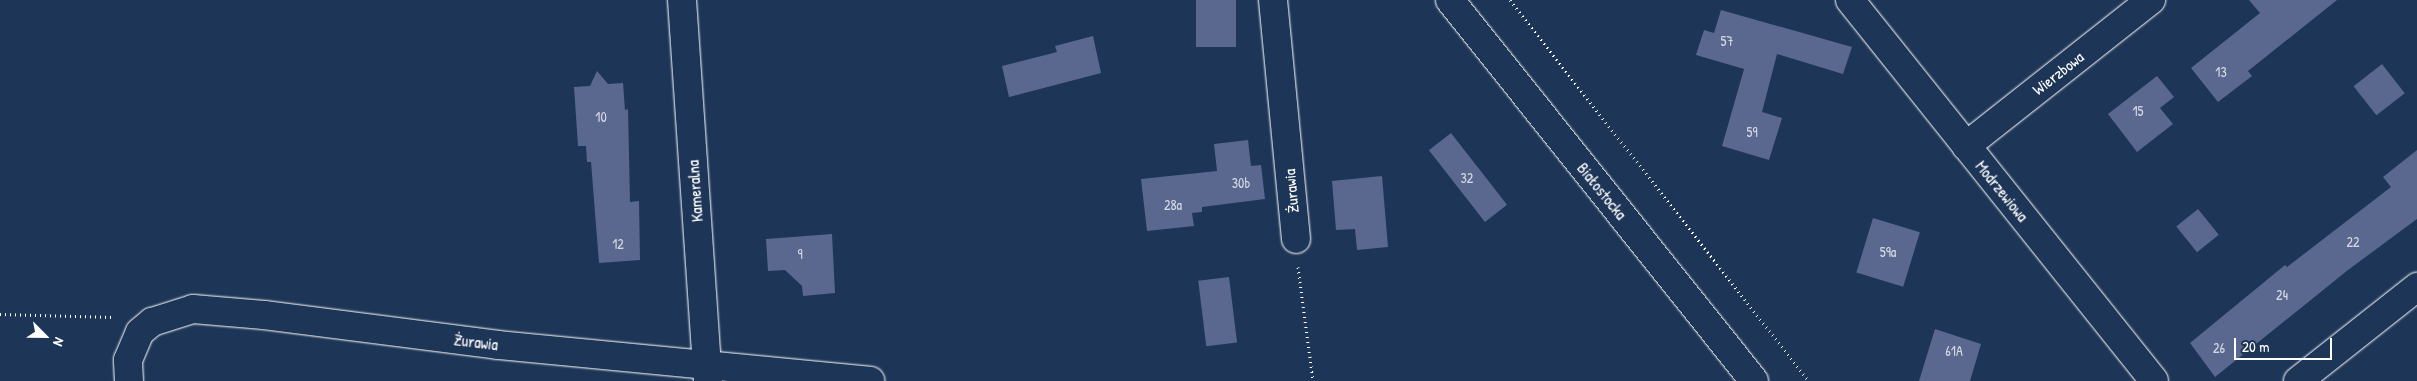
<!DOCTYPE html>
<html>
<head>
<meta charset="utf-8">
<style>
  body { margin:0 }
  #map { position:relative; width:2417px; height:381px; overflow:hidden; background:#1d3557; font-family:"Patrick Hand",sans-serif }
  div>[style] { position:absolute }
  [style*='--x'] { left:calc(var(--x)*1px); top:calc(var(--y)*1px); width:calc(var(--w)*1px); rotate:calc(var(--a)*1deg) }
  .building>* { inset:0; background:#5a6890; transform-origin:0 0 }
  .path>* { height:3px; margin-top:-1.5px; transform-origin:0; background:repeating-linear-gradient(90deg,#fff 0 1px,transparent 0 5px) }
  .roads { filter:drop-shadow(0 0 1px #fff) drop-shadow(0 0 1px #fff) }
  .street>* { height:28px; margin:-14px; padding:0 14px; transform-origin:14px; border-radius:14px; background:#1d3557 }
  .secondary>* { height:28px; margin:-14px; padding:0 14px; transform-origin:14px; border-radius:14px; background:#1d3557 }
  span { translate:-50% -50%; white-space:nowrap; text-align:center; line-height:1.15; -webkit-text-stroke:4px #1d3557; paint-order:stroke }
  .number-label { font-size:14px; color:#d6d9e3 }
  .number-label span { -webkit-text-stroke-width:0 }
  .street-label { font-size:16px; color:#fff }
  .north { position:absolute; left:20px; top:311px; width:50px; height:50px; -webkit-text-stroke:4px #1d3557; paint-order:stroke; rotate:113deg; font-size:14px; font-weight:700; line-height:20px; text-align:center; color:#fff }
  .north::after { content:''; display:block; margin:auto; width:18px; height:22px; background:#fff; clip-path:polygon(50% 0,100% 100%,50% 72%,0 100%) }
  .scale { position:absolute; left:2234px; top:338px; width:98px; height:22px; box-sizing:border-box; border:2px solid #fff; border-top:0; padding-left:6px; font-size:15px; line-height:18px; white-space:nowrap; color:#fff; -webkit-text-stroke:4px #1d3557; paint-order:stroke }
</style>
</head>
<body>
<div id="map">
  <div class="building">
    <i style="left:1196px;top:0;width:40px;height:47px"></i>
    <i style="clip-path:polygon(2249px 0,2337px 0,2248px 71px,2252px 76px,2218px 102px,2191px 68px,2260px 13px)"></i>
    <i style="clip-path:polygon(1721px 10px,1852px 47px,1843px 74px,1777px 54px,1762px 112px,1782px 118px,1769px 160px,1722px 146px,1744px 69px,1696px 55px,1704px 30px,1714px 33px)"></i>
    <i style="clip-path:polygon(1093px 36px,1101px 73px,1009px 97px,1002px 66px,1057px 52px,1055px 46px)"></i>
    <i style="left:2382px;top:64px;width:37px;height:36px;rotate:52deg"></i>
    <i style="clip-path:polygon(597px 71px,608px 84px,623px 83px,625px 110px,628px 109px,630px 202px,639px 201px,640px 260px,599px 263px,591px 162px,587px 162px,586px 146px,578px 146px,574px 87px,590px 86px)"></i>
    <i style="clip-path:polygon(2157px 76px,2174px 97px,2160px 108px,2173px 124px,2137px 152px,2108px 114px)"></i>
    <i style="left:1451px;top:133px;width:91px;height:28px;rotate:52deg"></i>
    <i style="clip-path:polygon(1248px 140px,1251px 166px,1261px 165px,1265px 199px,1202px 207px,1202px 212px,1192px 213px,1194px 226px,1147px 231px,1141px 179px,1217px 171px,1214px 144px)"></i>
    <i style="clip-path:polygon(2417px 150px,2417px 219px,2348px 270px,2215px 377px,2190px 343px,2285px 265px,2287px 267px,2391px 187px,2383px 177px)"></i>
    <i style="clip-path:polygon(1382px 176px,1388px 247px,1357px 250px,1355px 229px,1336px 230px,1332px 181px)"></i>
    <i style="left:2198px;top:209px;width:33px;height:28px;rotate:51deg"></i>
    <i style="left:1873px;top:218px;width:49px;height:57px;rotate:17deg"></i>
    <i style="clip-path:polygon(832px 234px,835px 293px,803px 296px,802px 286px,785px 270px,768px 271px,766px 239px)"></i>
    <i style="left:1229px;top:277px;width:66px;height:31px;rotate:83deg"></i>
    <i style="clip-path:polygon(1935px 329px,1981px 344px,1970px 381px,1919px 381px)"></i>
  </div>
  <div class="path">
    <i style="--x:1510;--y:0;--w:484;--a:51.9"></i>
    <i style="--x:1298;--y:267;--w:115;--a:82.5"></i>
    <i style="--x:0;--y:314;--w:114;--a:1.5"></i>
  </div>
  <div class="roads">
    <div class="street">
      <i style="--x:682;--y:0;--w:382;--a:86.1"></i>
      <i style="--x:1273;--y:0;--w:240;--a:84.5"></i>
      <i style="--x:1850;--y:0;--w:487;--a:51.4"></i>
      <i style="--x:1966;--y:146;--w:236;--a:-38.3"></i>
      <i style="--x:129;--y:381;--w:21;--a:-93"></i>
      <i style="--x:128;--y:360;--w:30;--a:-67"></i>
      <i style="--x:140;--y:332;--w:16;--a:-40"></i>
      <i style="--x:152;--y:322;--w:43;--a:-17.6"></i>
      <i style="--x:193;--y:309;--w:71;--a:4.8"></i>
      <i style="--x:264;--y:315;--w:236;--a:7.3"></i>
      <i style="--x:498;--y:345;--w:374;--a:5.5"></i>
      <i style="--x:2298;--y:381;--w:152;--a:-38.3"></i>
    </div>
    <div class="secondary">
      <i style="--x:1450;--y:0;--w:487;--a:51.4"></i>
    </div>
  </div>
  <div class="number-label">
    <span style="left:1727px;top:41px">57</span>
    <span style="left:2221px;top:72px">13</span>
    <span style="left:2138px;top:111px">15</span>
    <span style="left:601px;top:117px">10</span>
    <span style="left:1752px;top:132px">59</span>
    <span style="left:1467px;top:178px">32</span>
    <span style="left:1241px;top:183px">30b</span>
    <span style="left:1173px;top:205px">28a</span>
    <span style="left:2353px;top:242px">22</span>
    <span style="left:618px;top:244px">12</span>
    <span style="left:1888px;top:252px">59a</span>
    <span style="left:800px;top:254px">9</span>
    <span style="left:2282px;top:295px">24</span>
    <span style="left:2219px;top:348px">26</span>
    <span style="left:1954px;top:351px">61A</span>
  </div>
  <div class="street-label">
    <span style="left:2058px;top:73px;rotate:-38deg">Wierzbowa</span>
    <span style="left:695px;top:191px;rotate:-94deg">Kameralna</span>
    <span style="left:1291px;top:191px;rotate:-95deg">Żurawia</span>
    <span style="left:1602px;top:191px;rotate:51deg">Białostocka</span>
    <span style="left:2002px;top:191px;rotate:51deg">Modrzewiowa</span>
    <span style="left:476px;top:342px;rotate:7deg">Żurawia</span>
  </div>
  <div class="north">N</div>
  <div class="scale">20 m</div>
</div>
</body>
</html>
